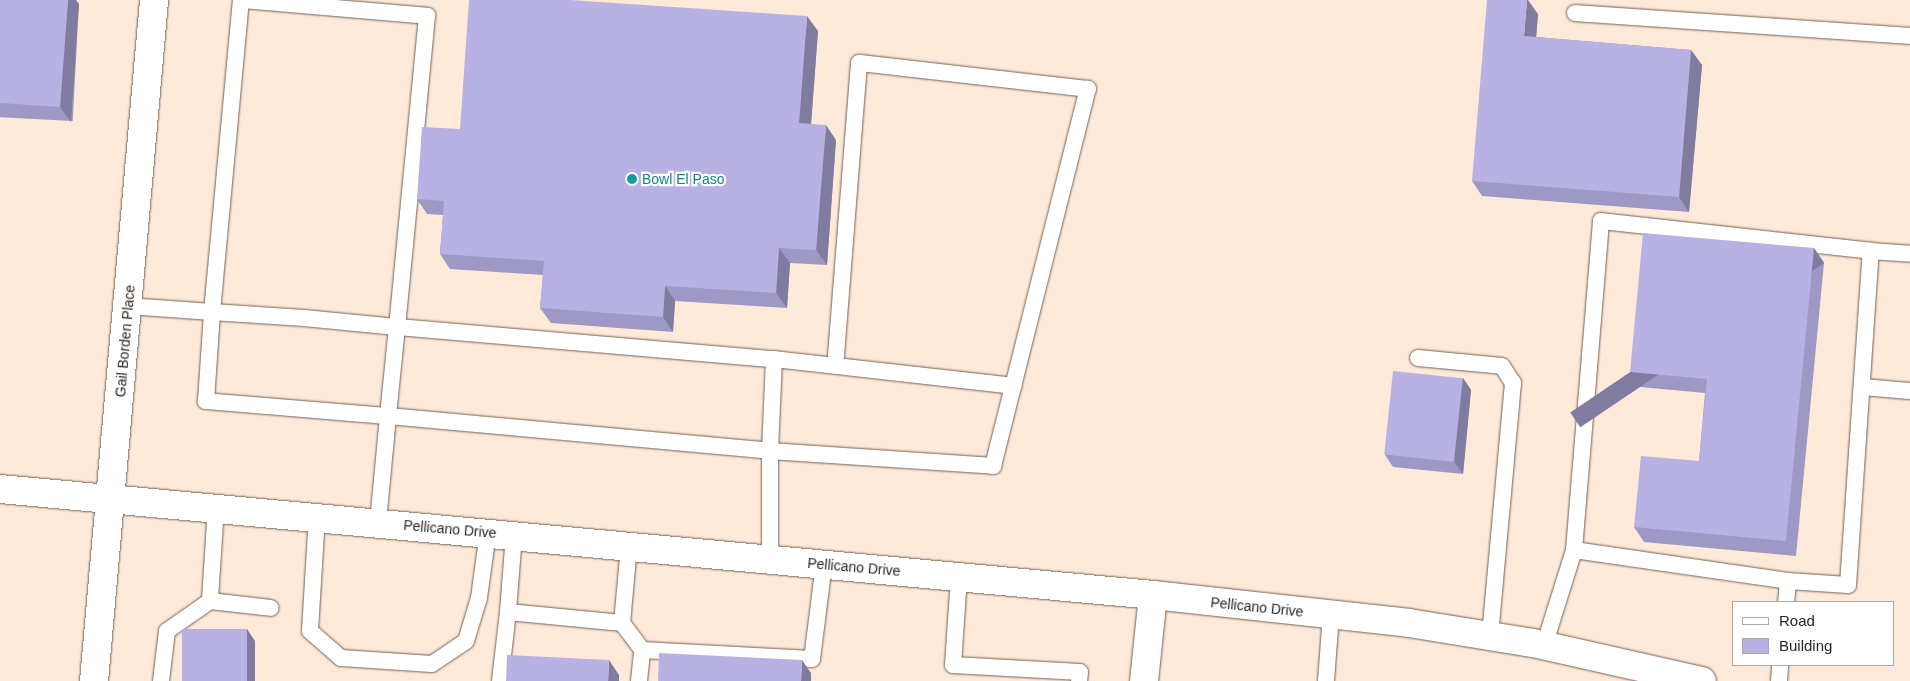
<!DOCTYPE html>
<html>
<head>
<meta charset="utf-8">
<style>
  body { margin:0 }
  #map { position:relative; width:1910px; height:681px; overflow:hidden; background:#ffeada; font-family:Helvetica,sans-serif }
  div>[style] { position:absolute }
  [style*='--x'] { left:calc(var(--x)*1px); top:calc(var(--y)*1px); width:calc(var(--w)*1px); rotate:calc(var(--a)*1deg) }
  .roads { filter:drop-shadow(0 0 1px #726052) drop-shadow(0 0 1px #726052) }
  .lane>* { height:16px; margin:-8px; padding:0 8px; transform-origin:8px; border-radius:8px; background:#fff }
  .street>* { height:28px; margin:-14px; padding:0 14px; transform-origin:14px; border-radius:14px; background:#fff }
  .secondary>* { height:28px; margin:-14px; padding:0 14px; transform-origin:14px; border-radius:14px; background:#fff }
  .wall>* { inset:0; background:#9d98c4; transform-origin:0 0 }
  .shaded-wall>* { inset:0; background:#807ca0; transform-origin:0 0 }
  .building>* { inset:0; background:#b7b1e4; transform-origin:0 0 }
  .dots>* { width:14px; height:14px; translate:-50% -50%; box-sizing:border-box; border:2px solid #fff; border-radius:50% }
  span { translate:-50% -50%; white-space:nowrap; text-align:center; line-height:1.15; -webkit-text-stroke:4.5px #fff; paint-order:stroke }
  .culture-label { font-size:14px; color:#0d838f }
  .left { translate:0 -50%; text-align:left }
  .street-label { font-size:14px; color:#2c251f }
  .legend { position:absolute; left:1732px; top:601px; width:162px; height:65px; box-sizing:border-box; background:#fff; border:1px solid #aba8a5; margin:0; padding:6px 9px; list-style:none; font-size:15px; color:#2c251f }
  .legend li { display:flex; align-items:center; gap:10px; height:25px }
  .legend b { width:25px; border:1px solid #aba8a5 }
</style>
</head>
<body>
<div id="map">
  <div class="roads">
    <div class="lane">
      <i style="--x:242;--y:0;--w:186;--a:4.9"></i>
      <i style="--x:427;--y:16;--w:312;--a:95.5"></i>
      <i style="--x:397;--y:327;--w:378;--a:4.9"></i>
      <i style="--x:774;--y:359;--w:92;--a:92.5"></i>
      <i style="--x:770;--y:451;--w:224;--a:3.8"></i>
      <i style="--x:993;--y:466;--w:389;--a:-75.9"></i>
      <i style="--x:1088;--y:89;--w:230;--a:-173.5"></i>
      <i style="--x:859;--y:63;--w:303;--a:94.5"></i>
      <i style="--x:1575;--y:13;--w:336;--a:3.9"></i>
      <i style="--x:128;--y:306;--w:84;--a:4.1"></i>
      <i style="--x:212;--y:312;--w:92;--a:3.7"></i>
      <i style="--x:304;--y:318;--w:93;--a:5.5"></i>
      <i style="--x:397;--y:327;--w:89;--a:95.8"></i>
      <i style="--x:388;--y:416;--w:183;--a:-175.3"></i>
      <i style="--x:206;--y:401;--w:89;--a:-86.1"></i>
      <i style="--x:212;--y:312;--w:313;--a:-84.7"></i>
      <i style="--x:1418;--y:358;--w:84;--a:5.4"></i>
      <i style="--x:1502;--y:366;--w:20;--a:57"></i>
      <i style="--x:1513;--y:383;--w:254;--a:95.2"></i>
      <i style="--x:774;--y:359;--w:241;--a:6.4"></i>
      <i style="--x:1862;--y:387;--w:48;--a:4.8"></i>
      <i style="--x:216;--y:507;--w:94;--a:93.7"></i>
      <i style="--x:210;--y:601;--w:61;--a:6.5"></i>
      <i style="--x:317;--y:516;--w:115;--a:93.5"></i>
      <i style="--x:310;--y:631;--w:41;--a:41.1"></i>
      <i style="--x:341;--y:658;--w:91;--a:3.8"></i>
      <i style="--x:432;--y:664;--w:41;--a:-34.1"></i>
      <i style="--x:466;--y:641;--w:45;--a:-73.2"></i>
      <i style="--x:479;--y:598;--w:67;--a:-82.2"></i>
      <i style="--x:378;--y:522;--w:106;--a:-84.6"></i>
      <i style="--x:388;--y:416;--w:384;--a:5.2"></i>
      <i style="--x:770;--y:451;--w:108;--a:90"></i>
      <i style="--x:514;--y:535;--w:77;--a:94.5"></i>
      <i style="--x:508;--y:612;--w:115;--a:5.5"></i>
      <i style="--x:622;--y:623;--w:34;--a:53"></i>
      <i style="--x:642;--y:650;--w:170;--a:3"></i>
      <i style="--x:812;--y:659;--w:96;--a:-82.8"></i>
      <i style="--x:1574;--y:550;--w:330;--a:-85.3"></i>
      <i style="--x:1601;--y:221;--w:272;--a:6.3"></i>
      <i style="--x:959;--y:577;--w:88;--a:93.9"></i>
      <i style="--x:953;--y:665;--w:127;--a:3.2"></i>
      <i style="--x:1080;--y:672;--w:9;--a:96"></i>
      <i style="--x:1788;--y:581;--w:60;--a:3.8"></i>
      <i style="--x:1848;--y:585;--w:335;--a:-86.1"></i>
      <i style="--x:1871;--y:251;--w:39;--a:4"></i>
      <i style="--x:622;--y:623;--w:77;--a:-84.8"></i>
      <i style="--x:1544;--y:646;--w:101;--a:-72.6"></i>
      <i style="--x:1574;--y:550;--w:216;--a:8.2"></i>
      <i style="--x:1788;--y:581;--w:21;--a:95"></i>
      <i style="--x:161;--y:681;--w:50;--a:-83.2"></i>
      <i style="--x:167;--y:631;--w:52;--a:-34.9"></i>
      <i style="--x:500;--y:681;--w:69;--a:-83.4"></i>
      <i style="--x:639;--y:681;--w:31;--a:-84"></i>
      <i style="--x:1326;--y:681;--w:66;--a:-85.7"></i>
      <i style="--x:1779;--y:681;--w:16;--a:-86"></i>
    </div>
    <div class="street">
      <i style="--x:94;--y:681;--w:684;--a:-84.96"></i>
    </div>
    <div class="secondary">
      <i style="--x:0;--y:489;--w:1158;--a:5.25"></i>
      <i style="--x:1153;--y:595;--w:258;--a:6.2"></i>
      <i style="--x:1409;--y:623;--w:126;--a:9.2"></i>
      <i style="--x:1533;--y:643;--w:173;--a:12.7"></i>
      <i style="--x:1144;--y:681;--w:86;--a:-84"></i>
    </div>
  </div>
  <div class="wall">
    <i style="left:0;top:0;width:79px;height:117px;rotate:3deg"></i>
    <i style="clip-path:polygon(1538px 14px,1536px 37px,1691px 50px,1702px 65px,1689px 212px,1482px 196px,1472px 181px)"></i>
    <i style="clip-path:polygon(818px 31px,811px 124px,836px 140px,827px 265px,790px 263px,787px 308px,675px 301px,673px 332px,551px 323px,540px 308px,543px 275px,450px 269px,440px 254px,443px 215px,427px 214px,417px 199px,460px 129px)"></i>
    <i style="clip-path:polygon(1814px 248px,1824px 263px,1796px 556px,1644px 542px,1634px 527px,1699px 461px,1705px 393px,1640px 387px,1630px 372px)"></i>
    <i style="clip-path:polygon(1463px 378px,1471px 390px,1463px 474px,1393px 467px,1385px 455px)"></i>
  </div>
  <div class="shaded-wall">
    <i style="clip-path:polygon(68px 0,76px 0,79px 4px,71px 122px,60px 107px)"></i>
    <i style="clip-path:polygon(1527px 0,1528px 0,1538px 14px,1535px 51px,1524px 36px)"></i>
    <i style="clip-path:polygon(807px 16px,818px 31px,810px 138px,799px 123px)"></i>
    <i style="clip-path:polygon(1691px 50px,1702px 65px,1689px 212px,1679px 197px)"></i>
    <i style="clip-path:polygon(826px 125px,836px 140px,827px 265px,816px 250px)"></i>
    <i style="clip-path:polygon(779px 248px,790px 263px,787px 308px,776px 293px)"></i>
    <i style="left:1814px;top:248px;width:18px;height:294px;rotate:56deg"></i>
    <i style="clip-path:polygon(665px 286px,675px 301px,673px 332px,663px 317px)"></i>
    <i style="clip-path:polygon(1463px 378px,1471px 390px,1463px 474px,1454px 462px)"></i>
    <i style="clip-path:polygon(247px 629px,255px 641px,255px 681px,247px 681px)"></i>
    <i style="clip-path:polygon(609px 660px,619px 675px,619px 681px,608px 681px)"></i>
    <i style="clip-path:polygon(802px 660px,811px 673px,811px 681px,801px 681px)"></i>
  </div>
  <div class="building">
    <i style="clip-path:polygon(0 0,68px 0,60px 107px,0 103px)"></i>
    <i style="clip-path:polygon(469px 0,570px 0,807px 16px,799px 123px,826px 125px,816px 250px,779px 248px,776px 293px,665px 286px,663px 317px,540px 308px,544px 261px,440px 254px,444px 201px,417px 199px,422px 127px,460px 129px)"></i>
    <i style="clip-path:polygon(1487px 0,1527px 0,1524px 36px,1691px 50px,1679px 197px,1472px 181px)"></i>
    <i style="clip-path:polygon(1643px 233px,1814px 248px,1786px 541px,1634px 527px,1641px 456px,1699px 461px,1707px 379px,1630px 372px)"></i>
    <i style="left:1393px;top:371px;width:70px;height:84px;rotate:6deg"></i>
    <i style="left:247px;top:629px;width:52px;height:65px;rotate:90deg"></i>
    <i style="clip-path:polygon(659px 653px,802px 660px,801px 681px,658px 681px)"></i>
    <i style="clip-path:polygon(507px 655px,609px 660px,608px 681px,506px 681px)"></i>
  </div>
  <div class="dots">
    <i style="left:632px;top:179px;background:#0f9aa8"></i>
  </div>
  <div class="culture-label">
    <span class="left" style="left:642px;top:179px">Bowl El Paso</span>
  </div>
  <div class="street-label">
    <span style="left:125px;top:341px;rotate:-85deg">Gail Borden Place</span>
    <span style="left:450px;top:529px;rotate:5deg">Pellicano Drive</span>
    <span style="left:854px;top:567px;rotate:5deg">Pellicano Drive</span>
    <span style="left:1257px;top:607px;rotate:6deg">Pellicano Drive</span>
  </div>
  <ul class="legend">
  <li><b style="height:6px;background:#fff"></b>Road</li>
  <li><b style="height:14px;background:#b7b1e4"></b>Building</li>
  </ul>
</div>
</body>
</html>
